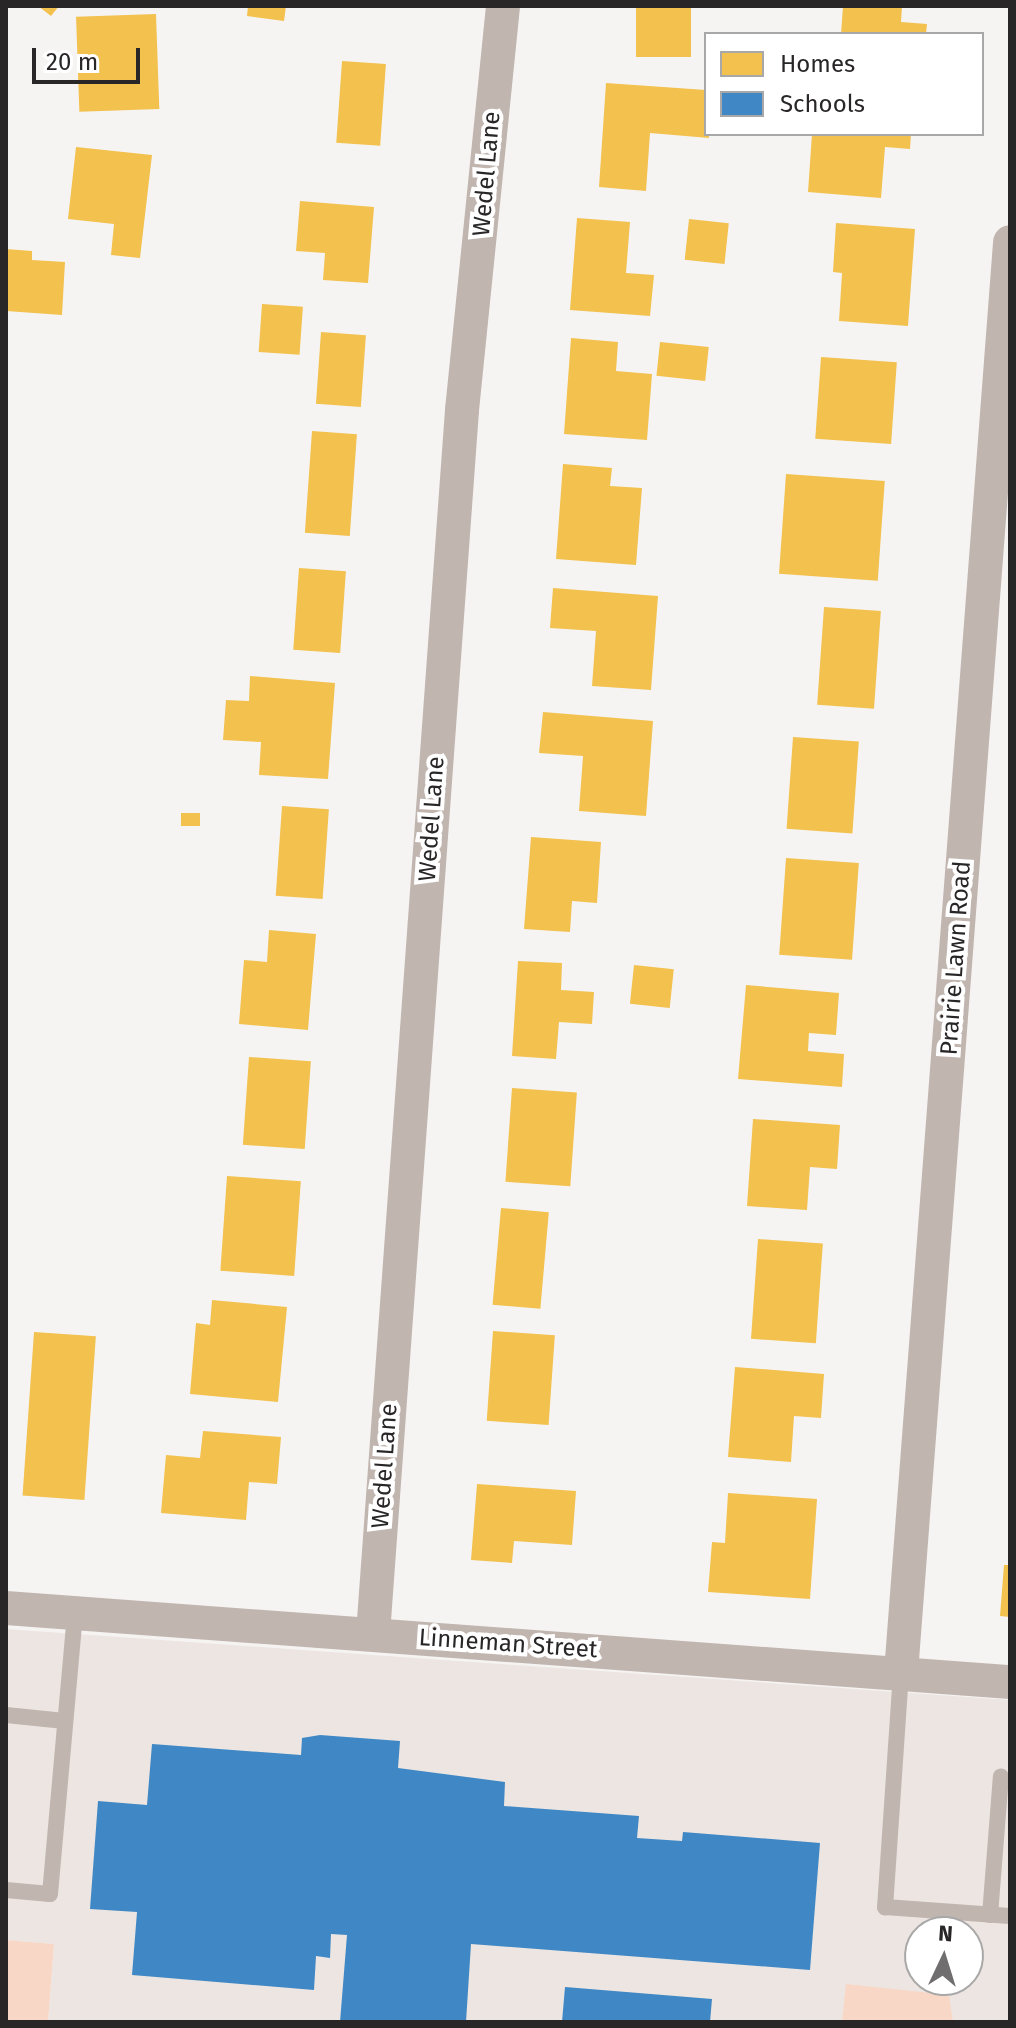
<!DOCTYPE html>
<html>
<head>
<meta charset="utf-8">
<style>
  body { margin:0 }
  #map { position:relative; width:1016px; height:2028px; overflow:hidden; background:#f6f4f3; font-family:"Fira Sans",sans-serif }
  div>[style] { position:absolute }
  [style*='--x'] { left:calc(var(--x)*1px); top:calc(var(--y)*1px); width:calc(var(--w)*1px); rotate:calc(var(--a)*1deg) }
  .built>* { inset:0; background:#ece5e1 }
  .green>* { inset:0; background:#f9d7c6 }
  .homes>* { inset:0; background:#f2c14e; transform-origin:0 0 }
  .schools>* { inset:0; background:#3f88c5 }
  .service>* { height:16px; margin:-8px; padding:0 8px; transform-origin:8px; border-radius:8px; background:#c1b5af }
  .minor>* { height:34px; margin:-17px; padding:0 17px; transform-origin:17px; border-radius:17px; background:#c1b5af }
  span { translate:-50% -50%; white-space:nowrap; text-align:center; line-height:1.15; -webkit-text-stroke:8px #fff; paint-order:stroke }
  .street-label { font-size:24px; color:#282626 }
  .frame { position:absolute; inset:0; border:8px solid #282626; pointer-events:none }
  .legend { position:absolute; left:704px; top:32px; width:280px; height:104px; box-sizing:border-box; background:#fff; border:2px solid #a9a8a8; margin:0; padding:10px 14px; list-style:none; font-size:24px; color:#282626 }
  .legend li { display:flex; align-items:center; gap:16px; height:40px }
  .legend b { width:40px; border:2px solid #a9a8a8 }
  .north { position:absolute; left:904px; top:1916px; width:80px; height:80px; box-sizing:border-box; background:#fff; border:2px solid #a9a8a8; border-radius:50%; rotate:4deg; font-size:22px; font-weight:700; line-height:32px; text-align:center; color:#282626 }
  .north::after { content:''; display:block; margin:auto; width:28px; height:36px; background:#706e6e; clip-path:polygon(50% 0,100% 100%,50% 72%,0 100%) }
  .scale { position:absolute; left:32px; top:48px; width:108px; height:36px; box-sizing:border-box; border:4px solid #282626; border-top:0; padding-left:10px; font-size:24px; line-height:28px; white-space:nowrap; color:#282626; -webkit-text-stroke:6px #fff; paint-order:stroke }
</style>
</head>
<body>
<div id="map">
  <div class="built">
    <i style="clip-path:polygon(evenodd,6px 1629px,1010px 1700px,1010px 2022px,48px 2022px,54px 1944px,6px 1940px,6px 1629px,920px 1932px,968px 1932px,968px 1980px,920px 1980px,920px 1932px)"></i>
  </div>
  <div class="green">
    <i style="clip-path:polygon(6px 1940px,54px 1944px,48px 2022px,6px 2022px)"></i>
    <i style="clip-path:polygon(846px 1984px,949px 1995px,953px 2022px,842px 2022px)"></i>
  </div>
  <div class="homes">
    <i style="clip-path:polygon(38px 6px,59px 6px,51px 16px)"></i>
    <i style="clip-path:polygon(248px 6px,286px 6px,284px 21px,247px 16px)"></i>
    <i style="left:636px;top:6px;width:55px;height:51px"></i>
    <i style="clip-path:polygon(843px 6px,902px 6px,901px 22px,927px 24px,926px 34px,841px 34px)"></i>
    <i style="left:156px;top:14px;width:95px;height:80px;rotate:88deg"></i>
    <i style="left:342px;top:61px;width:44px;height:82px;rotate:4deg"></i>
    <i style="clip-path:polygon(606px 83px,706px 90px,709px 138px,650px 133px,646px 191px,599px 187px)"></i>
    <i style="clip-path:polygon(812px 134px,911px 134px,910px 149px,885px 147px,881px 198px,808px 192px)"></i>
    <i style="clip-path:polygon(76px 147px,152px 155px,140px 258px,111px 255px,114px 224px,68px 219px)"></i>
    <i style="clip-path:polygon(300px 201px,374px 207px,368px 283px,323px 280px,325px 253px,296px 251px)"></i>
    <i style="clip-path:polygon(577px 218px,630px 222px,626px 273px,654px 275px,650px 316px,570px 310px)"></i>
    <i style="left:689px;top:219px;width:40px;height:41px;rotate:6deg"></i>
    <i style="clip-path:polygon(836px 223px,915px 229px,908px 326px,839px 321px,842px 273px,833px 272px)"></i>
    <i style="clip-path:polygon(6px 249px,32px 251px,32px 260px,65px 262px,62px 315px,6px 311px)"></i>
    <i style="left:262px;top:304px;width:41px;height:48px;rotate:4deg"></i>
    <i style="left:321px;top:332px;width:45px;height:72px;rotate:4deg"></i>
    <i style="clip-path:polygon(571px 338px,618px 342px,616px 371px,652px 374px,647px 440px,564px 434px)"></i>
    <i style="left:660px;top:342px;width:49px;height:34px;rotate:6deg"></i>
    <i style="left:821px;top:357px;width:76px;height:82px;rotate:4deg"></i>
    <i style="left:312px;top:431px;width:45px;height:102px;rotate:4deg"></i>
    <i style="clip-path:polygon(563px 464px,612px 468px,610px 486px,642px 488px,636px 565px,556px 559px)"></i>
    <i style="left:786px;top:474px;width:99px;height:100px;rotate:4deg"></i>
    <i style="left:299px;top:568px;width:47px;height:82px;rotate:4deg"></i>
    <i style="clip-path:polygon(553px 588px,658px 596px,651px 690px,592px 686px,596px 631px,550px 628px)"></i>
    <i style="left:824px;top:607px;width:57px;height:98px;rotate:4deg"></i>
    <i style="clip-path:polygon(250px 676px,335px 683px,328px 779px,259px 775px,261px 742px,223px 740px,226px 700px,249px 701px)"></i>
    <i style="clip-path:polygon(543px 712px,653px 721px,646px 816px,579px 811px,583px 756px,539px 753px)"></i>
    <i style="left:793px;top:737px;width:66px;height:92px;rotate:4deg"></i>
    <i style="left:282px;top:806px;width:47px;height:90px;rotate:4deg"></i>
    <i style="left:181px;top:813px;width:19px;height:13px"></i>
    <i style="clip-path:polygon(531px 837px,601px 842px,597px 903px,572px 901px,570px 932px,524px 929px)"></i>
    <i style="left:786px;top:858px;width:73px;height:97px;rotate:4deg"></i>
    <i style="clip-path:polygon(269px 930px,316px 934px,308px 1030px,239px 1024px,244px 960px,267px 962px)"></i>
    <i style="clip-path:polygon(518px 961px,562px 963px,561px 990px,594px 992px,592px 1024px,559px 1022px,556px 1059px,512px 1056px)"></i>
    <i style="left:634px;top:965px;width:40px;height:39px;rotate:6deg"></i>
    <i style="clip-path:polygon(746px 985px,839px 993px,836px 1035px,809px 1033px,808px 1051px,844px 1054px,842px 1087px,738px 1079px)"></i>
    <i style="left:249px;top:1057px;width:62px;height:88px;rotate:4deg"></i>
    <i style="left:512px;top:1088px;width:65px;height:94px;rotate:4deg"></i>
    <i style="clip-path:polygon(753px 1119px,840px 1125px,837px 1169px,810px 1167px,807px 1210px,747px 1206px)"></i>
    <i style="left:227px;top:1176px;width:74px;height:95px;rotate:4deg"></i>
    <i style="left:501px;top:1208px;width:48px;height:97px;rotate:5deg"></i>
    <i style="left:758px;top:1239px;width:65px;height:100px;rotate:4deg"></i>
    <i style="clip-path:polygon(212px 1300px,287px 1307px,278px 1402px,190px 1394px,196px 1323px,210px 1325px)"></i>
    <i style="left:493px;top:1331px;width:62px;height:90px;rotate:4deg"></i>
    <i style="left:34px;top:1332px;width:62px;height:164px;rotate:4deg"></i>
    <i style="clip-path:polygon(735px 1367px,824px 1374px,821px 1418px,794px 1416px,791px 1462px,728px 1457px)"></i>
    <i style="clip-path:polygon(203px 1431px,281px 1437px,277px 1484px,249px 1482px,246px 1520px,161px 1513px,166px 1455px,200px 1458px)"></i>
    <i style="clip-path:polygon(477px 1484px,576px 1491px,572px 1545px,514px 1541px,512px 1563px,471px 1560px)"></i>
    <i style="clip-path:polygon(728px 1493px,817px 1499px,810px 1599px,708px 1592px,712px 1542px,725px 1543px)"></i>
    <i style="clip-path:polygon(1004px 1565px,1010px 1565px,1010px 1617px,1000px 1616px)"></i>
  </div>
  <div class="schools">
    <i style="clip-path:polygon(320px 1735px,400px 1741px,398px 1768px,505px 1782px,504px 1806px,639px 1816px,637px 1838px,682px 1841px,683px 1832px,820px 1843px,810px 1970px,471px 1944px,466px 2022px,340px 2022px,347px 1935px,331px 1934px,330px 1958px,316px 1956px,314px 1990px,132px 1975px,137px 1912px,90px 1909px,98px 1801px,147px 1805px,152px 1744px,301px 1755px,302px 1738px)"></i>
    <i style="clip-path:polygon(565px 1987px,712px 1999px,710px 2022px,562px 2022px)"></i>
  </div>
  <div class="service">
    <i style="--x:901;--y:1673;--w:235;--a:93.9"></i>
    <i style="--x:885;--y:1907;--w:125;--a:4.1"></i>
    <i style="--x:6;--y:1715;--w:59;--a:5.8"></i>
    <i style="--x:6;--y:1890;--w:44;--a:5.2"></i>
    <i style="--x:50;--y:1894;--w:282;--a:-84.9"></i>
    <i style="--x:990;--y:1915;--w:139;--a:-85.5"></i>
  </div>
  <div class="minor">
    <i style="--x:6;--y:1608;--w:1007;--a:4.22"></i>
    <i style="--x:373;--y:1634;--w:1227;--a:-85.84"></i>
    <i style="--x:462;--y:410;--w:406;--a:-84.2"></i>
    <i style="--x:901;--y:1673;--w:1435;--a:-85.64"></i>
  </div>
  <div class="street-label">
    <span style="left:487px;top:174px;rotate:-85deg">Wedel Lane</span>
    <span style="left:432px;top:819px;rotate:-86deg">Wedel Lane</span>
    <span style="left:956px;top:958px;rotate:-86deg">Prairie Lawn Road</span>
    <span style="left:385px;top:1466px;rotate:-86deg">Wedel Lane</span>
    <span style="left:508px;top:1644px;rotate:4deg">Linneman Street</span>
  </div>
  <div class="frame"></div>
  <ul class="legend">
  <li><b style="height:22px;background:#f2c14e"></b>Homes</li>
  <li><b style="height:22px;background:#3f88c5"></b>Schools</li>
  </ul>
  <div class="north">N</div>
  <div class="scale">20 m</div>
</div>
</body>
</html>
